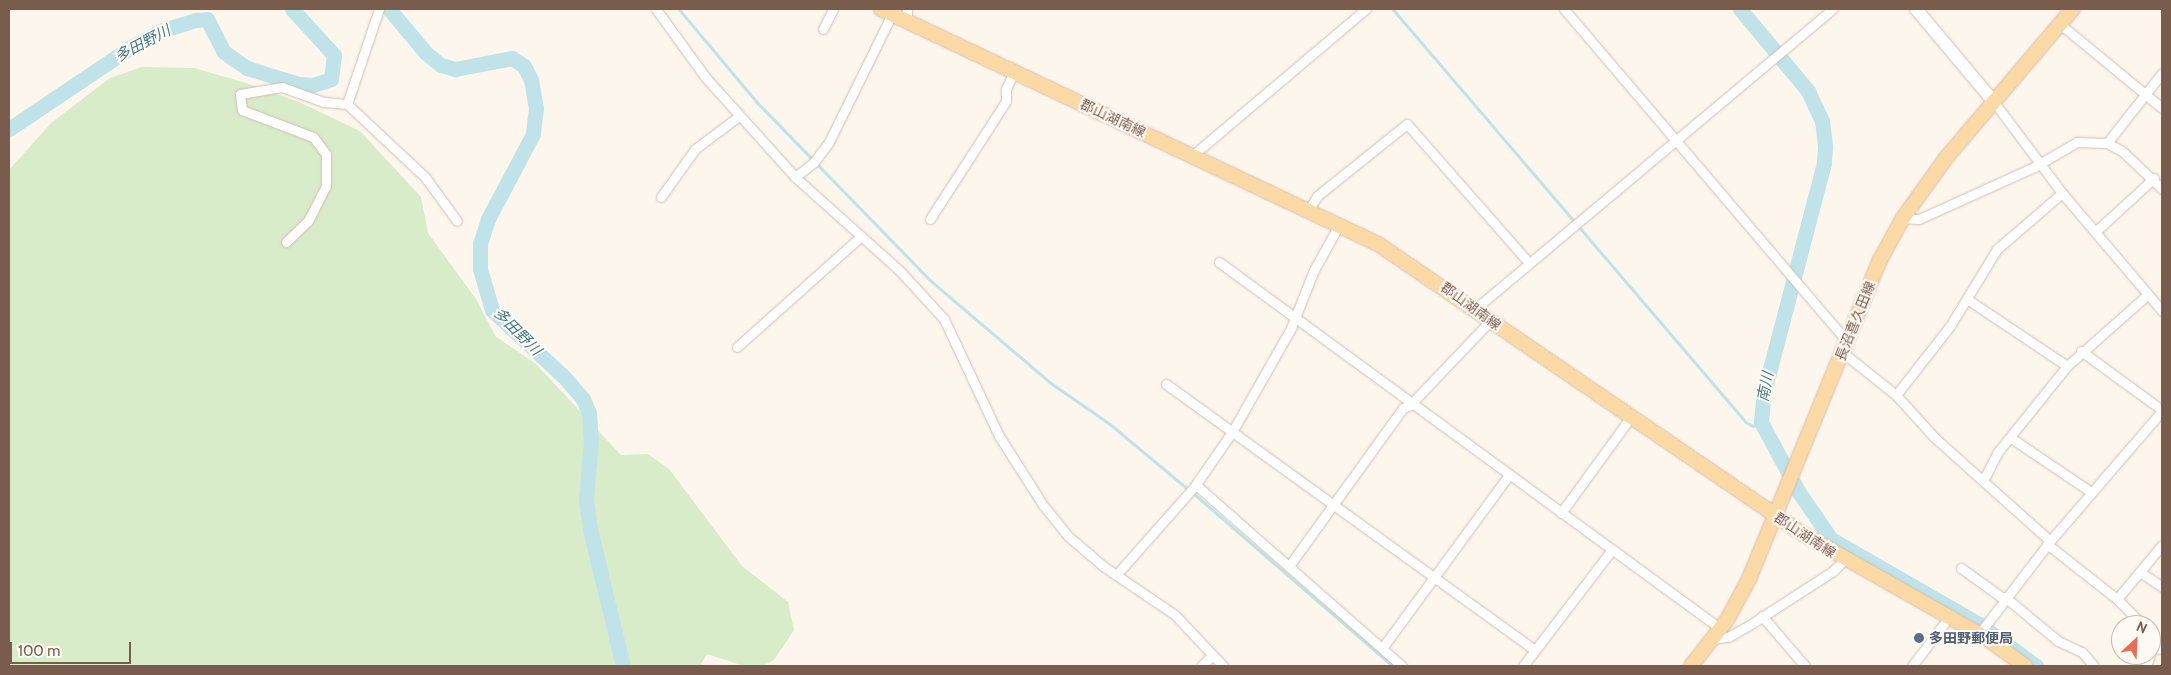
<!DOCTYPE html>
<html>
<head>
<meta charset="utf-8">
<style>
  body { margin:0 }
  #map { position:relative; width:2171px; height:675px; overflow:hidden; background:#fdf6ec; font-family:Cabin,"Noto Sans JP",sans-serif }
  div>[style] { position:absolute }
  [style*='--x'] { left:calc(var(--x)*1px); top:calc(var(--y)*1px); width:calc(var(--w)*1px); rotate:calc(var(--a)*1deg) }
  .green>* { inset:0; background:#d8ecc9 }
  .stream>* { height:2.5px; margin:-1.25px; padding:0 1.25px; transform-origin:1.25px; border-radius:1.25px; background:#bfe3e8 }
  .river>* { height:15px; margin:-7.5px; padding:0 7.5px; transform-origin:7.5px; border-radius:7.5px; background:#bfe3e8 }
  .roads { filter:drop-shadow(0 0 1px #d1beb0) drop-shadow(0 0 1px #d1beb0) }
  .street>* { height:9px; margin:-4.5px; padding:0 4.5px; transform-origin:4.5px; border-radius:4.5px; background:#fff }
  .secondary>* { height:12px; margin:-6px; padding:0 6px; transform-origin:6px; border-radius:6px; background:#fff }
  .primary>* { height:14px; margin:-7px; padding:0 7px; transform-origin:7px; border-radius:7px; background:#fbd9a5 }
  .dots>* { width:14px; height:14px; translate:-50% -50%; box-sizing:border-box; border:2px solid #fffaf3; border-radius:50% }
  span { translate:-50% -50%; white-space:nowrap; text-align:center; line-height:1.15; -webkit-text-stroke:4px #fffaf3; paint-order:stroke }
  .street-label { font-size:14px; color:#7a5c4d }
  .service-label { font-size:14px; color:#4e5e75; font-weight:700 }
  .left { translate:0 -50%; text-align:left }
  .water-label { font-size:15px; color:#437c86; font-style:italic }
  .frame { position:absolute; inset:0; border:10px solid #7a5c4d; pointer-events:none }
  .north { position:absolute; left:2111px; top:615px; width:50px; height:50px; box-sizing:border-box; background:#fffaf3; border:1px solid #cabbb1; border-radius:50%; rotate:25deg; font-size:14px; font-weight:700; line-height:20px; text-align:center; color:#7a5c4d }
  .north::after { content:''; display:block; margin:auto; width:18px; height:22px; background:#e76f51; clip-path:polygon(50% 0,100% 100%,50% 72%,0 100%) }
  .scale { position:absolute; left:10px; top:642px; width:121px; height:22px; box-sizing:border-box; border:2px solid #7a5c4d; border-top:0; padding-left:6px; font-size:15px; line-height:18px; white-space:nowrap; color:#7a5c4d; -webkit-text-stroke:4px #fffaf3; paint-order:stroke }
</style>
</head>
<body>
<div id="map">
  <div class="green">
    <i style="clip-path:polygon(142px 67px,194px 68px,246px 83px,299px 102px,360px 131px,421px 197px,428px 233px,476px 299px,496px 337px,535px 363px,621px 455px,648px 454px,669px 469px,742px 566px,788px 602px,794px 630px,774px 660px,762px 666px,744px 666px,707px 654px,700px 666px,9px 666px,9px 170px,51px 123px,110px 78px)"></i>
  </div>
  <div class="stream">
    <i style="--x:679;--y:9;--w:121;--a:50"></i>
    <i style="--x:757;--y:102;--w:248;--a:45.8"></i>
    <i style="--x:930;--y:280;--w:159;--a:40.4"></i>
    <i style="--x:1051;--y:383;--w:72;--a:34.8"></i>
    <i style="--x:1110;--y:424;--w:102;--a:39.8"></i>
    <i style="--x:1393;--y:9;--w:543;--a:49.48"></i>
    <i style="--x:1746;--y:422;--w:8;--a:30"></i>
    <i style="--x:1753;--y:426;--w:9;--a:-27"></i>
    <i style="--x:1192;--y:492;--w:266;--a:40.9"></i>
  </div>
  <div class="river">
    <i style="--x:389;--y:9;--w:57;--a:49.9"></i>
    <i style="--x:426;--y:53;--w:19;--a:39"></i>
    <i style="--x:441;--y:65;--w:15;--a:16"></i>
    <i style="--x:455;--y:69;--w:58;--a:-10.9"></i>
    <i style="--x:512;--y:58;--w:14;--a:34"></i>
    <i style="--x:524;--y:66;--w:16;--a:63"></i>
    <i style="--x:531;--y:80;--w:28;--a:80"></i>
    <i style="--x:536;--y:108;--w:26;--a:97"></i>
    <i style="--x:533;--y:134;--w:96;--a:117.9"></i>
    <i style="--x:488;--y:219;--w:26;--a:108"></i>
    <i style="--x:480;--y:244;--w:25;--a:90"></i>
    <i style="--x:480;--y:269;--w:43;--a:73.7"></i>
    <i style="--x:492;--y:310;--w:98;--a:42.9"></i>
    <i style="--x:564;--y:377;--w:29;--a:49"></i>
    <i style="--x:583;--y:399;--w:15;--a:67"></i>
    <i style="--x:589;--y:413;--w:27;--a:86"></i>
    <i style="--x:591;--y:440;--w:60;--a:94.8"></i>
    <i style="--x:586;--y:500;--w:29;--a:82"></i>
    <i style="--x:590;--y:529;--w:141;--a:76.5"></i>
    <i style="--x:1740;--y:9;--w:107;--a:50.3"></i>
    <i style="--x:1808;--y:91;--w:33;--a:65"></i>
    <i style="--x:1822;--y:121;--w:26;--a:83"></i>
    <i style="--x:1825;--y:147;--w:16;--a:94"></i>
    <i style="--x:1824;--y:163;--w:237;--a:104.7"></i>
    <i style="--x:1764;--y:392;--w:30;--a:96"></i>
    <i style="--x:1761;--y:422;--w:78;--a:61.8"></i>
    <i style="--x:1798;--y:491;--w:58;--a:55.5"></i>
    <i style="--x:1831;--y:539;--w:171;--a:29.9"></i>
    <i style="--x:1979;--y:624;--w:71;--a:36.4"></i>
    <i style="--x:9;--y:129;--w:147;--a:-33.9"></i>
    <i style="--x:131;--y:47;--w:33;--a:-29"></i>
    <i style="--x:160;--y:31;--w:38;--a:-17"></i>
    <i style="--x:196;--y:20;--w:11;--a:-5"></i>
    <i style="--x:207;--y:19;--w:37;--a:63"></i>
    <i style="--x:224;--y:52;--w:28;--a:35"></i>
    <i style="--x:247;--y:68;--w:54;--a:17.1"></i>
    <i style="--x:299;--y:84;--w:14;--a:4"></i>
    <i style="--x:313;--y:85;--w:19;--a:-18"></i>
    <i style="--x:331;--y:79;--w:24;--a:-83"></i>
    <i style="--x:334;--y:55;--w:62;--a:-132.4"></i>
  </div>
  <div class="roads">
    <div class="street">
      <i style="--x:379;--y:9;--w:100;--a:108.6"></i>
      <i style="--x:347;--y:104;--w:107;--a:43.1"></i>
      <i style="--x:425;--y:177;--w:54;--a:54"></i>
      <i style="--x:656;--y:9;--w:85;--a:54.1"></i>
      <i style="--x:706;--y:78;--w:133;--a:48"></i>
      <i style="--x:795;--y:177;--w:141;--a:41.8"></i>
      <i style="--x:900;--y:271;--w:65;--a:47.5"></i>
      <i style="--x:944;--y:319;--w:129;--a:64.8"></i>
      <i style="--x:999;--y:436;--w:82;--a:57.5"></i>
      <i style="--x:1043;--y:505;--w:40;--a:51"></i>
      <i style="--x:1068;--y:536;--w:46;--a:40.6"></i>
      <i style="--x:1103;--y:566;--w:87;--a:34.2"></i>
      <i style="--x:1175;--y:615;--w:70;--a:46.7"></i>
      <i style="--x:907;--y:9;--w:12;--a:90"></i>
      <i style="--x:1564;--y:9;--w:436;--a:49.6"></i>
      <i style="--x:2060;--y:24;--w:132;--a:39.5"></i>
      <i style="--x:823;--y:29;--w:22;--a:-63"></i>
      <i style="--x:1994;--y:102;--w:114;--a:53.2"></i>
      <i style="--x:2062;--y:193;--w:155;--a:49.7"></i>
      <i style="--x:2107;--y:143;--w:89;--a:-51.8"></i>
      <i style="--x:1193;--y:155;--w:226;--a:-40.2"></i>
      <i style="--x:795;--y:177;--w:24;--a:-38"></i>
      <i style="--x:814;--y:162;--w:25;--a:-53"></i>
      <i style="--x:829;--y:142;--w:143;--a:-63.8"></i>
      <i style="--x:661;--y:197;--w:59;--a:-54.7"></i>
      <i style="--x:695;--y:149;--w:55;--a:-36.9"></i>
      <i style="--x:1309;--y:209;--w:15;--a:-58"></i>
      <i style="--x:1317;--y:196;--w:115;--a:-38.7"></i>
      <i style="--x:1407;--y:124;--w:185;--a:48.7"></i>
      <i style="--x:1903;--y:218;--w:16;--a:4"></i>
      <i style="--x:1919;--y:219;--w:126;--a:-24.3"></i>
      <i style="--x:2034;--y:167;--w:50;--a:-30.2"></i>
      <i style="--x:2077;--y:142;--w:30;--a:2"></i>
      <i style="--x:2107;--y:143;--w:17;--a:28"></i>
      <i style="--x:2122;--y:151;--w:55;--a:43.5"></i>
      <i style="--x:930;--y:219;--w:140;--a:-57.2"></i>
      <i style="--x:1006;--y:101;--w:12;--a:-90"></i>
      <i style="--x:1006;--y:89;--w:20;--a:-66"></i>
      <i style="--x:2095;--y:232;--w:80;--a:-42.5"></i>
      <i style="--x:286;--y:242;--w:30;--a:-44"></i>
      <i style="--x:308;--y:221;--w:39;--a:-63"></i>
      <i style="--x:326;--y:186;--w:32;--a:-90"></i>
      <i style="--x:326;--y:154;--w:21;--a:-127"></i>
      <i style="--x:313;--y:137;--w:76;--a:-159.2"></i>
      <i style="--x:242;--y:110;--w:16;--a:-97"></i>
      <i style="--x:240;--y:94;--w:43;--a:-9.5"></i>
      <i style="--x:282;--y:87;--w:45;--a:19.7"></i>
      <i style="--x:324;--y:102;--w:23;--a:5"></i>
      <i style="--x:1219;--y:262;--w:622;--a:36.17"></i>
      <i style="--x:1967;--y:299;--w:120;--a:33.8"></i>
      <i style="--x:1475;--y:309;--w:467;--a:-40"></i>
      <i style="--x:737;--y:347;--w:165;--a:-41.8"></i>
      <i style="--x:2081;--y:351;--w:100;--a:36.1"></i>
      <i style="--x:1842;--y:352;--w:69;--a:38.5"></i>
      <i style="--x:1896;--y:395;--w:58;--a:47.8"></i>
      <i style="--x:1935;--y:438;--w:154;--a:41.8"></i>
      <i style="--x:1166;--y:384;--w:455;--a:35.8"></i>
      <i style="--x:1896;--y:395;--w:88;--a:-52"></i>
      <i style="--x:1950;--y:326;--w:90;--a:-58.6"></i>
      <i style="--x:1997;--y:249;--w:86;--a:-40.7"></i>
      <i style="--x:2011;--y:438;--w:97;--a:34"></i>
      <i style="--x:1983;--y:481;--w:31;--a:-63"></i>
      <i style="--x:1997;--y:453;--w:112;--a:-51.2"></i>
      <i style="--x:2067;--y:366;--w:108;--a:-41.6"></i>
      <i style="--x:1196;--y:485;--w:274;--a:41.3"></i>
      <i style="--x:1561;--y:513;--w:117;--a:-54"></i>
      <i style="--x:2047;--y:544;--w:89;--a:38.2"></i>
      <i style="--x:2117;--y:599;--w:37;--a:45"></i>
      <i style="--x:1289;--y:566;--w:195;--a:-54.2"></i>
      <i style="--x:1403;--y:408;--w:8;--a:-23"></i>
      <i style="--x:1410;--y:405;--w:117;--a:-46.4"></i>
      <i style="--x:1961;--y:568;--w:53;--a:35.8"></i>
      <i style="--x:2140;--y:572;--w:27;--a:34"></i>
      <i style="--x:1117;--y:574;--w:116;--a:-48.5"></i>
      <i style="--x:1194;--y:487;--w:67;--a:-55.4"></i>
      <i style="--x:1232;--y:432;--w:120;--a:-60.4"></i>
      <i style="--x:1291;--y:328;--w:62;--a:-68.4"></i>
      <i style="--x:1314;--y:270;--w:51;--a:-60.9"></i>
      <i style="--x:2005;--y:597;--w:69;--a:39.7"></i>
      <i style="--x:2058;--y:641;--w:26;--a:25"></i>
      <i style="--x:2082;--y:652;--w:18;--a:49"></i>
      <i style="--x:2117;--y:599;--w:70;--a:-50.2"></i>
      <i style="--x:1762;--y:616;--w:66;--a:49.3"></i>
      <i style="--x:1979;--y:634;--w:117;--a:-52.6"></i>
      <i style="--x:2050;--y:541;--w:172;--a:-49.3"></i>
      <i style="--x:1713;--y:639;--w:15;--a:-8"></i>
      <i style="--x:1728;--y:637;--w:23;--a:-29"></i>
      <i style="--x:1748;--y:626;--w:101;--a:-32.9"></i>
      <i style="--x:1833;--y:571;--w:16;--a:-45"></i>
      <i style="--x:1383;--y:647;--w:213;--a:-53.8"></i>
      <i style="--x:2151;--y:648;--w:11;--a:5"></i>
      <i style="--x:1201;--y:666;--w:16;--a:-43"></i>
      <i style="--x:1523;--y:666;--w:145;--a:-52.6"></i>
      <i style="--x:1912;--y:666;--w:63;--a:-52.8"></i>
      <i style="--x:2146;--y:666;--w:12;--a:-70"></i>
    </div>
    <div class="secondary">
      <i style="--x:1916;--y:9;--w:121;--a:50"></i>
    </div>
    <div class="primary">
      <i style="--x:881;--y:9;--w:550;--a:25.31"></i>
      <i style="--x:1378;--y:244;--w:515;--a:34.31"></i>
      <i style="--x:1803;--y:534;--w:210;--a:29.6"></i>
      <i style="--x:1986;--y:638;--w:48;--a:35.7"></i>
      <i style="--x:1691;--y:666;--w:58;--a:-52"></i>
      <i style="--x:1727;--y:620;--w:47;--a:-61.8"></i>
      <i style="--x:1749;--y:579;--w:345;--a:-67.7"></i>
      <i style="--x:1880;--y:260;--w:48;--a:-61.3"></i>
      <i style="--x:1903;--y:218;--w:74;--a:-54.4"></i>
      <i style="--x:1946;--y:158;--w:196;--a:-49.6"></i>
    </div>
  </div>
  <div class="dots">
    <i style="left:1919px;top:638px;background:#5c6f8a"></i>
  </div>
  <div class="street-label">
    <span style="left:1113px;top:118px;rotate:25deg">郡山湖南線</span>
    <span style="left:1471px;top:306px;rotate:36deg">郡山湖南線</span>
    <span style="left:1855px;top:321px;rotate:-68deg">長沼喜久田線</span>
    <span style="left:1805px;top:535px;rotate:33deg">郡山湖南線</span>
  </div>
  <div class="service-label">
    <span class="left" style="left:1929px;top:638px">多田野郵便局</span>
  </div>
  <div class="water-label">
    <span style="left:143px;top:44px;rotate:-28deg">多田野川</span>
    <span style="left:517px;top:332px;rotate:45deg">多田野川</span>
    <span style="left:1766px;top:387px;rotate:-79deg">南川</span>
  </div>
  <div class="frame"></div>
  <div class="north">N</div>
  <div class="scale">100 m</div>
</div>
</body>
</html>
